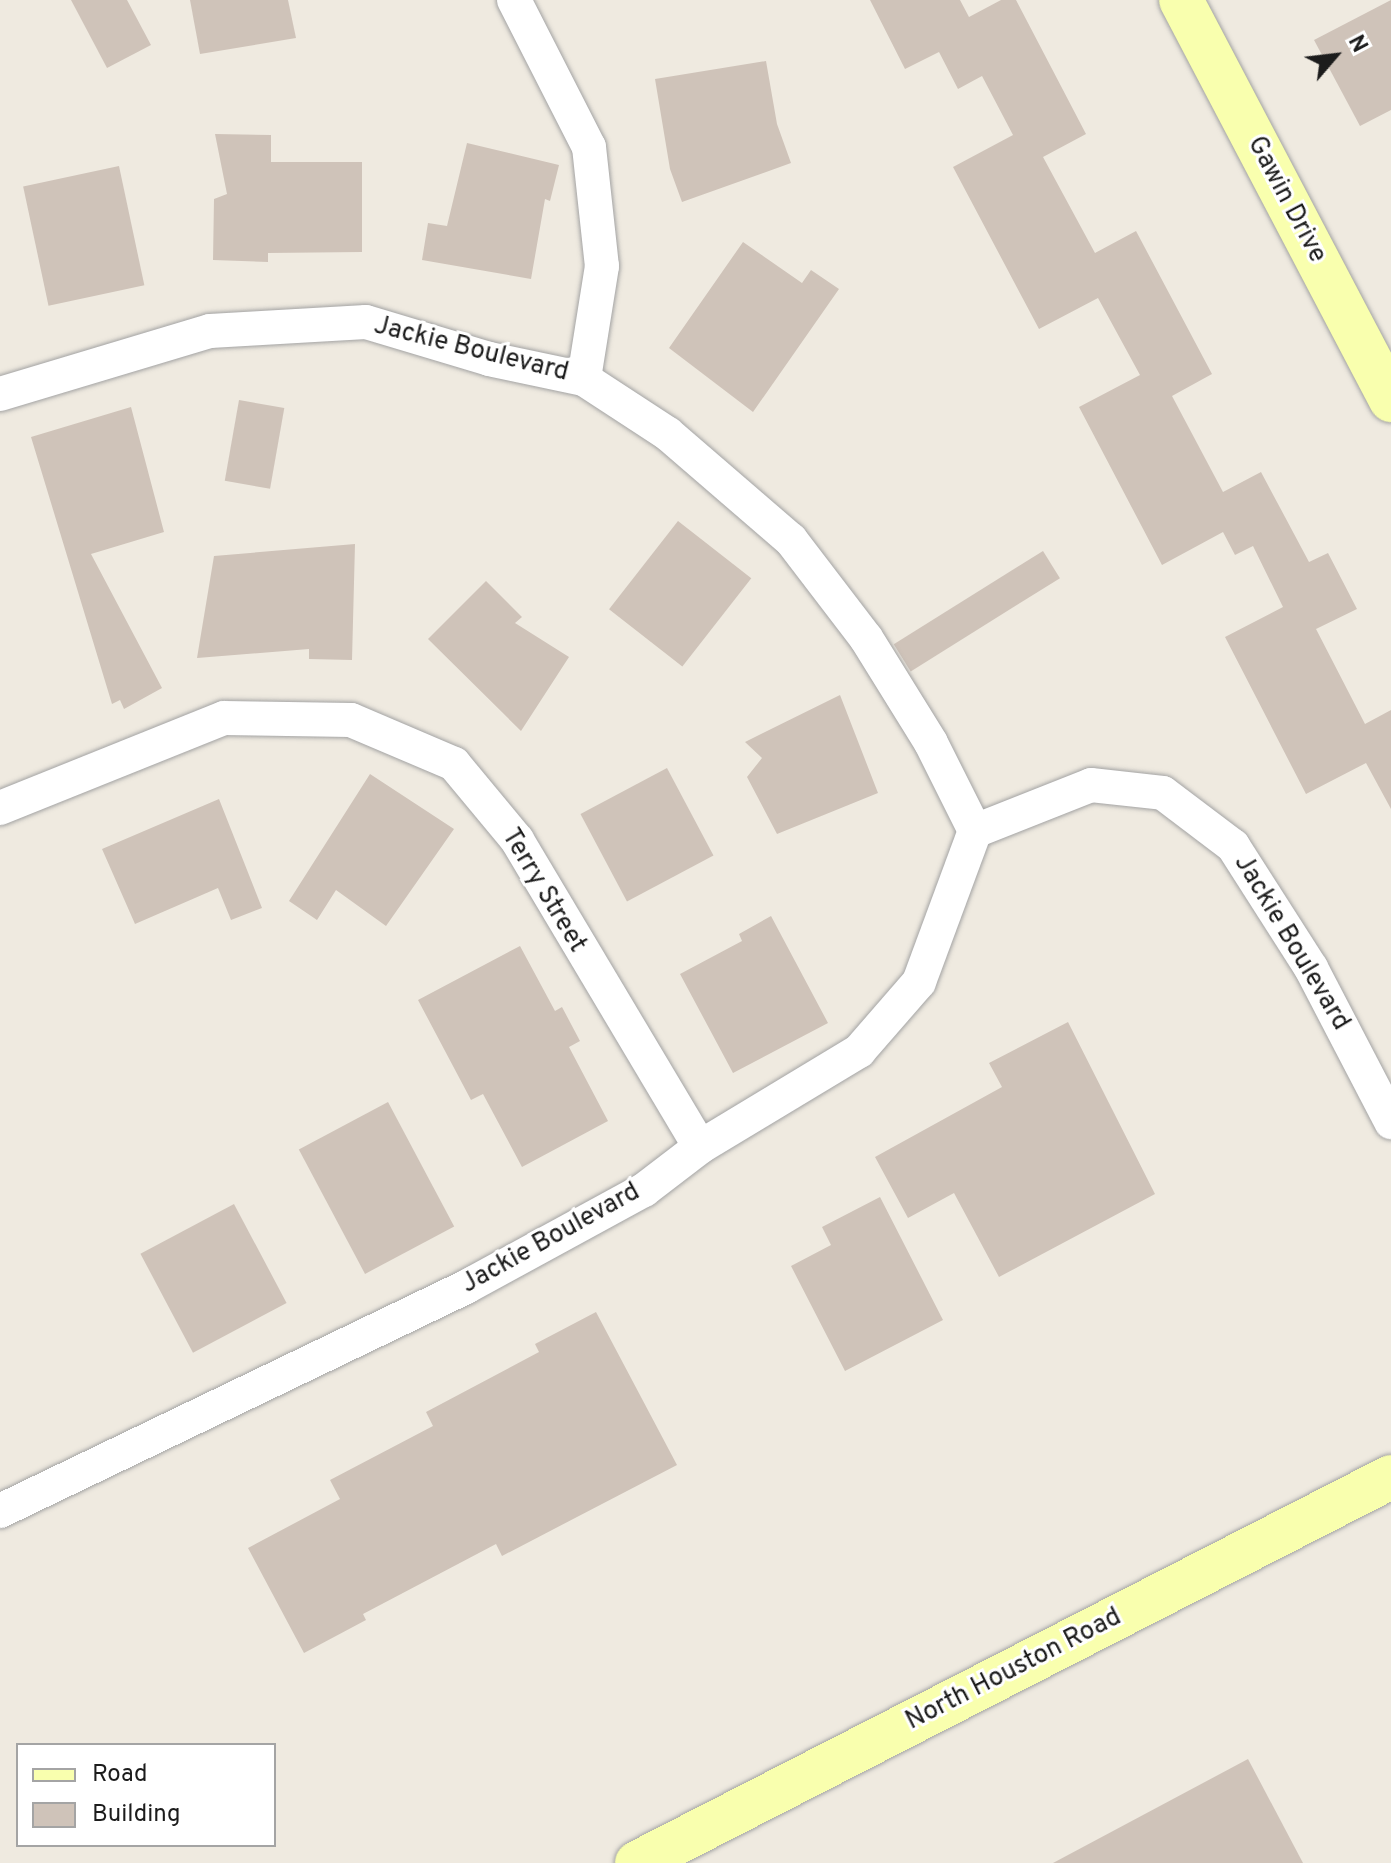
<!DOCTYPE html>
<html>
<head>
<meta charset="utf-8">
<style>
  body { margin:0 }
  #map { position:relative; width:1391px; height:1863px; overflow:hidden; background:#efeae0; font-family:Overpass,sans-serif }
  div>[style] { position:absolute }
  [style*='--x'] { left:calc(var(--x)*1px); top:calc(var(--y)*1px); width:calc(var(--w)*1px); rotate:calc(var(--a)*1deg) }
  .building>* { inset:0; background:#cfc3b9; transform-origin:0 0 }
  .roads { filter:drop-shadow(0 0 2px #a3a3a3) drop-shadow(0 0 2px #a3a3a3) }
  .street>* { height:34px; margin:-17px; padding:0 17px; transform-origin:17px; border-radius:17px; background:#fff }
  .secondary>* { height:44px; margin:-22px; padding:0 22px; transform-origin:22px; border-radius:22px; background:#f9ffae }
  span { translate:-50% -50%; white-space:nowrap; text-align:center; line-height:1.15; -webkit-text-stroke:6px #fff; paint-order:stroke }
  .street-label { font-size:26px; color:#1c1c1c }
  .legend { position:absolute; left:16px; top:1743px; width:260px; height:104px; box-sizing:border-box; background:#fff; border:2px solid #a4a4a4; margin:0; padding:10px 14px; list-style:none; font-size:24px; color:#1c1c1c }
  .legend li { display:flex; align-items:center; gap:16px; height:40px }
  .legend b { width:40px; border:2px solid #a4a4a4 }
  .north { position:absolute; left:1295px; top:16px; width:80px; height:80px; -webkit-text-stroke:6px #fff; paint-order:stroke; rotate:62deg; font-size:22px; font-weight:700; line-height:32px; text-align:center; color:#1c1c1c }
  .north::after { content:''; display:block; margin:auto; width:28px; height:36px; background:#1c1c1c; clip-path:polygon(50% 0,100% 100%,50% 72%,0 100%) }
</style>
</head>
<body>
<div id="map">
  <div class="building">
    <i style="clip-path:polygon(71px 0,127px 0,151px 45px,107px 68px)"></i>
    <i style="clip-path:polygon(190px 0,288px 0,296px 38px,200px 54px)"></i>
    <i style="clip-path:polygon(870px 0,960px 0,969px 17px,1001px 0,1016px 0,1086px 134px,1043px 157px,1095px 253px,1136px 231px,1212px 374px,1172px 396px,1223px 492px,1261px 472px,1309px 562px,1328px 553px,1357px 609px,1316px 629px,1365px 724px,1391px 710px,1391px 809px,1366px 763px,1306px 794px,1225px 637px,1283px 607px,1253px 546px,1235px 555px,1223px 532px,1162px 565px,1079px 407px,1140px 375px,1098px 298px,1039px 329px,953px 167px,1013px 135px,982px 76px,958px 89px,939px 52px,905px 69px)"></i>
    <i style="clip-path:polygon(1391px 0,1391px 110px,1360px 126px,1314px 40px)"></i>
    <i style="clip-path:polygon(766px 61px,777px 124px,791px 163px,682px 202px,670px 169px,655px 79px)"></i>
    <i style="clip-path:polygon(215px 134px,271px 135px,271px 162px,362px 162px,362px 252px,268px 253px,268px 262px,213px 260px,214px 199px,227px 194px)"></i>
    <i style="clip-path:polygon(467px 143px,559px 165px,550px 201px,545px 199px,531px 279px,422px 260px,428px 223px,447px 226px)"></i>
    <i style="left:119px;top:166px;width:122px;height:98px;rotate:78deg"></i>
    <i style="clip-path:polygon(743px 242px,802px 283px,811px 270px,839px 289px,753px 412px,669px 348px)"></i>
    <i style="left:239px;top:400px;width:46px;height:82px;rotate:10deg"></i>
    <i style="clip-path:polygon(131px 407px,164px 532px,91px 554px,162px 688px,124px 709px,120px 700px,112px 704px,31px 437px)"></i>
    <i style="left:678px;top:521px;width:93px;height:112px;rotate:38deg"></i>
    <i style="clip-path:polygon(355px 544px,352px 660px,309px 659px,309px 649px,197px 658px,214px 556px)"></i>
    <i style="left:1043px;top:551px;width:32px;height:176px;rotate:58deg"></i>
    <i style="clip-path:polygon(486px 581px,522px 617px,515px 623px,569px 657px,521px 731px,428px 639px)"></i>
    <i style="clip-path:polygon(840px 695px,878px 793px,777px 834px,747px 777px,762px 758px,745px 742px)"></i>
    <i style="left:667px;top:768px;width:99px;height:98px;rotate:62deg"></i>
    <i style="clip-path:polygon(370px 774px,454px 829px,386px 926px,336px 890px,317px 920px,289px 901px)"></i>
    <i style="clip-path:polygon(219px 799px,262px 908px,231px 920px,218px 888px,135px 924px,102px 849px)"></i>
    <i style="clip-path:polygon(771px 916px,828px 1023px,733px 1073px,680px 974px,742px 941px,739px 934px)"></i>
    <i style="clip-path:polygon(520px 946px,555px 1011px,562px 1007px,580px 1041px,569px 1047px,608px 1121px,522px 1167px,483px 1094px,471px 1100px,418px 1000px)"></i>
    <i style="clip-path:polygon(1068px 1022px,1155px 1194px,999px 1277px,954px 1193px,908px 1218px,875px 1157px,1002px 1087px,989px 1063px)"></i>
    <i style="left:388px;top:1102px;width:141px;height:101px;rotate:62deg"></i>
    <i style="clip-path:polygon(880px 1197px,943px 1320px,845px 1371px,791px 1266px,831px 1245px,822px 1227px)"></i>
    <i style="left:234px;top:1204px;width:112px;height:106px;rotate:62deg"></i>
    <i style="clip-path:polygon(596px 1312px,677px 1465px,502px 1556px,496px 1544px,363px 1614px,366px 1620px,304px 1653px,248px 1548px,340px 1499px,330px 1480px,433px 1426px,426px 1412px,539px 1352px,535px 1344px)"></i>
    <i style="clip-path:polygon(1248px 1759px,1303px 1863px,1053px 1863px)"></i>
  </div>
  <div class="roads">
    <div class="street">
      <i style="--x:514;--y:0;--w:165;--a:63"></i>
      <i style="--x:589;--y:147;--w:120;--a:83.8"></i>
      <i style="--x:602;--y:266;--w:114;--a:99.1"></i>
      <i style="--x:0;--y:394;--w:219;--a:-16.7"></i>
      <i style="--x:210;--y:331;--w:156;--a:-3.3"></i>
      <i style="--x:366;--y:322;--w:128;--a:16.7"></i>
      <i style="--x:489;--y:359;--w:97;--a:11.9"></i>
      <i style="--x:584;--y:379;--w:100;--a:33.2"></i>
      <i style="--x:668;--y:434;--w:162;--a:40.8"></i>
      <i style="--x:791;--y:540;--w:123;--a:52.6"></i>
      <i style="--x:866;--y:638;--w:123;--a:58.2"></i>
      <i style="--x:931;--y:743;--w:98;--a:63.4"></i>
      <i style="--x:0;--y:808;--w:241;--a:-21.9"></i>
      <i style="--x:224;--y:718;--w:127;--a:0.9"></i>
      <i style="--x:351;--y:720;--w:112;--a:23.1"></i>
      <i style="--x:454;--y:764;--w:99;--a:50.3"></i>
      <i style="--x:517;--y:840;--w:357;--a:59.2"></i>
      <i style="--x:0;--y:1511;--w:517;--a:-25.67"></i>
      <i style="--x:466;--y:1287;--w:203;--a:-28.6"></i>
      <i style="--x:644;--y:1190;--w:71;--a:-37.5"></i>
      <i style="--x:700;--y:1147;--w:186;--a:-31.1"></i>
      <i style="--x:859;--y:1051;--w:91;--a:-49"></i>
      <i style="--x:919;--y:982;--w:161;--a:-69.7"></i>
      <i style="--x:975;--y:831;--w:125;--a:-21.6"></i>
      <i style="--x:1091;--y:785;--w:72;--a:6.3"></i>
      <i style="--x:1163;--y:793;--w:88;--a:37.1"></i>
      <i style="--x:1233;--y:846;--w:145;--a:57.4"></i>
      <i style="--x:1311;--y:968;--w:174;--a:62.5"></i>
    </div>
    <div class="secondary">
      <i style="--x:1181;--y:0;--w:452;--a:62.3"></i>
      <i style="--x:637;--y:1863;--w:847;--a:-27.11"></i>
    </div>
  </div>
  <div class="street-label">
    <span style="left:1286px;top:200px;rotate:62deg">Gawin Drive</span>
    <span style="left:471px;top:350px;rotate:14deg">Jackie Boulevard</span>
    <span style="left:543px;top:891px;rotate:59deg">Terry Street</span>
    <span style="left:1291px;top:943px;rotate:59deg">Jackie Boulevard</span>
    <span style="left:551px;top:1239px;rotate:-29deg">Jackie Boulevard</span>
    <span style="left:1014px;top:1670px;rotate:-27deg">North Houston Road</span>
  </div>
  <ul class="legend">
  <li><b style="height:10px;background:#f9ffae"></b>Road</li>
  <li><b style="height:22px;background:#cfc3b9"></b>Building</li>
  </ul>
  <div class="north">N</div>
</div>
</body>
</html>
